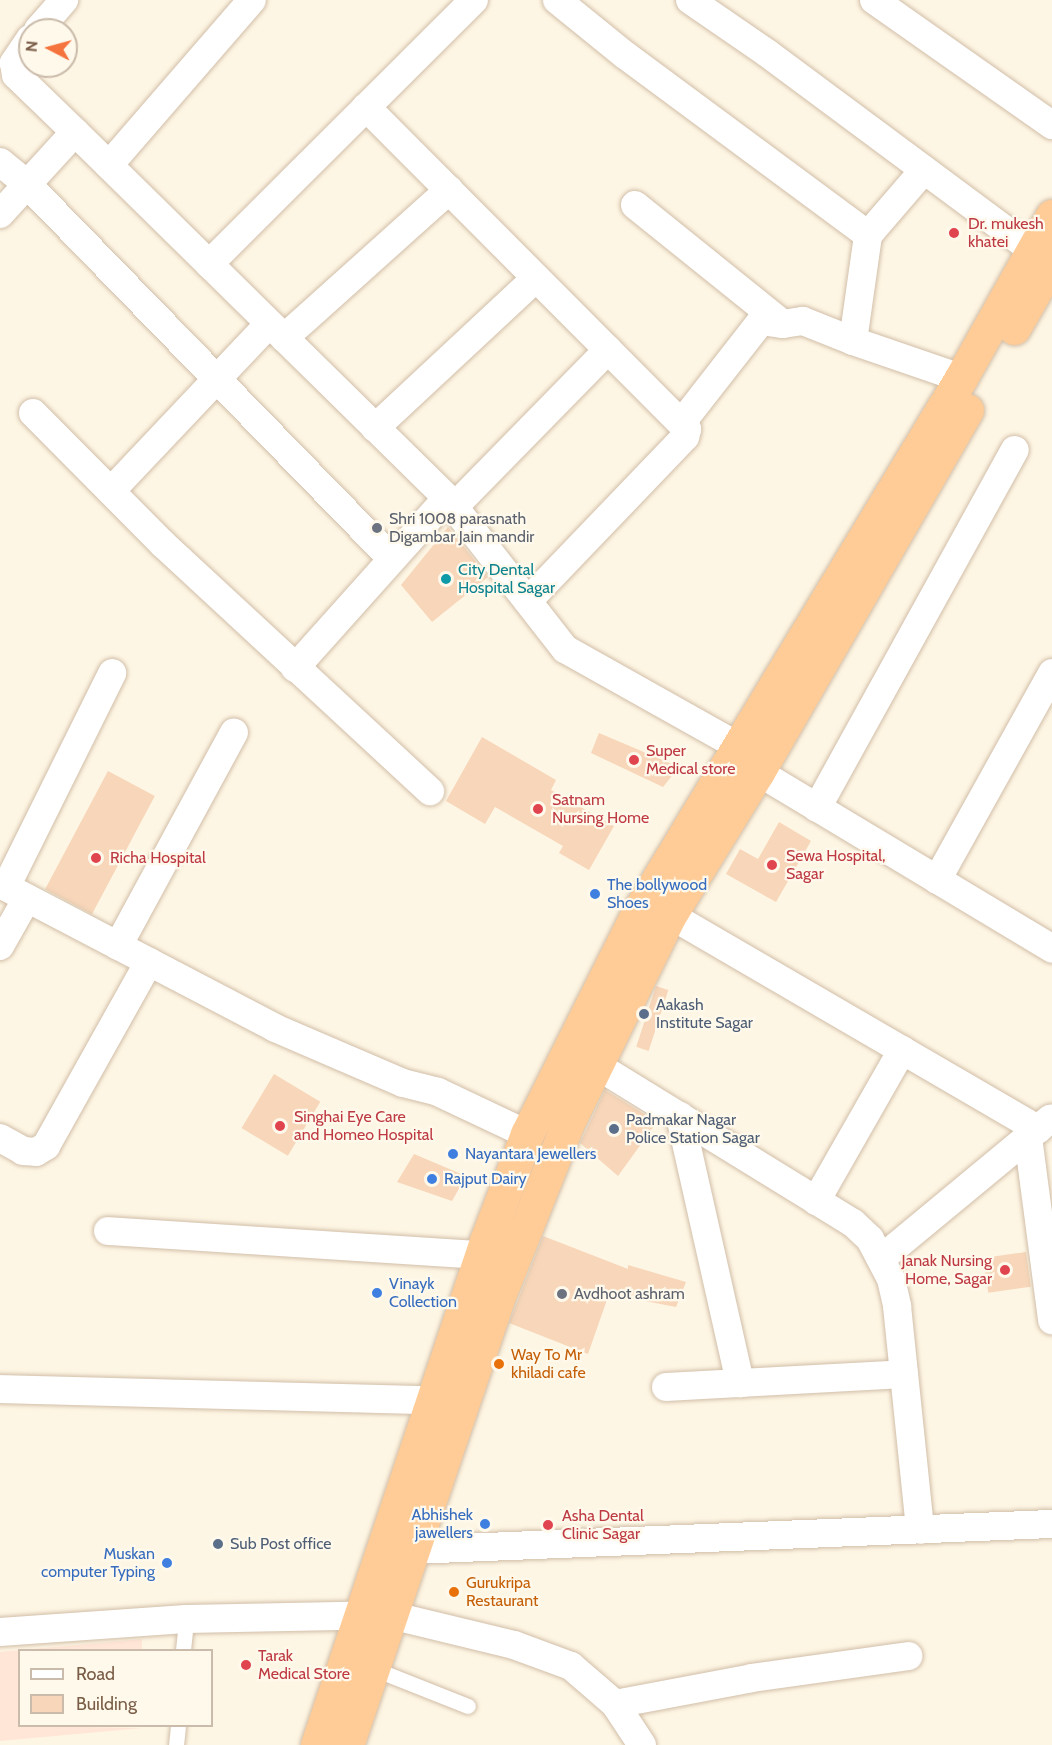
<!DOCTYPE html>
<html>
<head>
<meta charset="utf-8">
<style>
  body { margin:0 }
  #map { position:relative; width:1052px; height:1745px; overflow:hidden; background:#fef6e4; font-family:Cabin,sans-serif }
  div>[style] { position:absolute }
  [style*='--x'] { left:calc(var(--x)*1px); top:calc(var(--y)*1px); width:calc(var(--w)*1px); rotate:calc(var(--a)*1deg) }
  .commercial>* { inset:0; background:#ffe6d7 }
  .building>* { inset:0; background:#f7d6b9; transform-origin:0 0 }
  .roads { filter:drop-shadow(0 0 2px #d1bea8) drop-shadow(0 0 2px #d1bea8) }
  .service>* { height:15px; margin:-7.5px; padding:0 7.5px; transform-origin:7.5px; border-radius:7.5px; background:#fff }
  .minor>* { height:28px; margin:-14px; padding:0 14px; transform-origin:14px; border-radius:14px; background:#fff }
  .trunk>* { height:33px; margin:-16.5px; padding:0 16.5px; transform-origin:16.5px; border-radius:16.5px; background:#ffcc98 }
  .dots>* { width:16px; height:16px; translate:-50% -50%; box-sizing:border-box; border:3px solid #fff9ec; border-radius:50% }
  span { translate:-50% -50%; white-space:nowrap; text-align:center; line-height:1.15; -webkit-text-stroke:4.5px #fff9ec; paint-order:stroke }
  .health-label { font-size:16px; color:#be3a42 }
  .left { translate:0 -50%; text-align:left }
  .right { translate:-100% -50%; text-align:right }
  .worship-label { font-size:16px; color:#5b616d }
  .culture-label { font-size:16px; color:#0d838f }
  .shop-label { font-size:16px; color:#366cbe }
  .service-label { font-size:16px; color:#4e5e75 }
  .food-label { font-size:16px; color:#c56008 }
  .legend { position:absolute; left:18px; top:1649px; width:195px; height:78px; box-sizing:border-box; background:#fff9ec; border:2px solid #cabbaa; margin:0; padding:8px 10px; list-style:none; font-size:18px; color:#7a5d46 }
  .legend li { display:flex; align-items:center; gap:12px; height:30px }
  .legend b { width:30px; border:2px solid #cabbaa }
  .north { position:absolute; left:18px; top:18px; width:60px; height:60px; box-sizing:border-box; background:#fff9ec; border:2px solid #cabbaa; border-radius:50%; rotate:276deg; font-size:16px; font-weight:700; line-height:24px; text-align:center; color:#7a5d46 }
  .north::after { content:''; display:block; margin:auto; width:21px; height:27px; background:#f5733d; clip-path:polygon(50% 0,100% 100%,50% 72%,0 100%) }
</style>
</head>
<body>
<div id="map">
  <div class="commercial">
    <i style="clip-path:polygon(142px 1639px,142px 1650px,20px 1650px,20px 1726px,143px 1728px,0 1741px,0 1652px)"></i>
  </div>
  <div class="building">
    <i style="clip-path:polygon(448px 527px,488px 577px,432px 622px,401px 585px)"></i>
    <i style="clip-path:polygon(599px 733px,679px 767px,663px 787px,591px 753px)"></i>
    <i style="clip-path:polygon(482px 737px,556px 780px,551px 790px,614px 826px,589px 870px,559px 853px,563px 846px,495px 807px,485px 824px,446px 801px)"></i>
    <i style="left:108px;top:771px;width:53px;height:134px;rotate:28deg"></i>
    <i style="clip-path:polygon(779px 822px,811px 841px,776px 902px,726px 874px,740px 849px,758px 859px)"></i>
    <i style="left:656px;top:986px;width:13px;height:64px;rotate:18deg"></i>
    <i style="left:274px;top:1074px;width:54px;height:63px;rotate:31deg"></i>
    <i style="clip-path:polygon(605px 1090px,657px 1122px,618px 1176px,580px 1143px)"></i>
    <i style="clip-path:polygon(414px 1154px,466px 1176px,452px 1201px,397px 1182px)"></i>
    <i style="clip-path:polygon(543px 1236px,628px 1269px,628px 1265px,686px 1282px,676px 1307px,609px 1294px,588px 1354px,509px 1323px)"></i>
    <i style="left:1026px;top:1252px;width:35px;height:43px;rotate:82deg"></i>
  </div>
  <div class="roads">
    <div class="service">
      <i style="--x:183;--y:1650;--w:31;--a:-84"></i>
      <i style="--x:372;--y:1668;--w:103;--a:21.6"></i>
      <i style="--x:176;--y:1745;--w:19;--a:-84"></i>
    </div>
    <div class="minor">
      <i style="--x:557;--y:0;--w:87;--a:39"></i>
      <i style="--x:625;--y:55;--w:302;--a:36.5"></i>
      <i style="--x:690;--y:0;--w:93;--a:34.5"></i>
      <i style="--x:767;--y:53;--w:330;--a:36.6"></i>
      <i style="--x:874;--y:0;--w:218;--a:35.1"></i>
      <i style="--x:38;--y:30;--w:40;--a:-49"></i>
      <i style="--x:30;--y:39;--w:29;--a:124"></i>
      <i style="--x:14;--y:63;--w:12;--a:81"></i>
      <i style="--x:16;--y:75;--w:82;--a:44"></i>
      <i style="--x:366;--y:107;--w:455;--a:45.1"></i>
      <i style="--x:687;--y:429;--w:8;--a:104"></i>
      <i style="--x:685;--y:437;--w:227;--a:133.8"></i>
      <i style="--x:0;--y:162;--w:35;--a:39"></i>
      <i style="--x:27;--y:184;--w:522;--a:45.78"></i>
      <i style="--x:109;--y:165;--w:218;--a:-49.1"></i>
      <i style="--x:635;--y:205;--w:190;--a:38.8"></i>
      <i style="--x:783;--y:324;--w:20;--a:-9"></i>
      <i style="--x:803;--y:321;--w:54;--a:21.8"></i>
      <i style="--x:853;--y:341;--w:107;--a:-81.9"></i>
      <i style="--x:868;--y:235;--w:86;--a:-49.3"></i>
      <i style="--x:0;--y:214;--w:111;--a:-47.6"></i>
      <i style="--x:75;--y:132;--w:522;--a:44.53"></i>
      <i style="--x:447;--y:498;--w:192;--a:52"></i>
      <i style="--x:565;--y:649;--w:198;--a:29.3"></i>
      <i style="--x:738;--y:746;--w:33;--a:52"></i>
      <i style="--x:758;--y:772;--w:343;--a:31"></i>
      <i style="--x:209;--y:264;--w:374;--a:-44.9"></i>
      <i style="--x:284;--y:338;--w:222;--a:-41.9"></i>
      <i style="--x:853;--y:341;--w:114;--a:18.9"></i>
      <i style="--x:33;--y:413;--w:185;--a:45.2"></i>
      <i style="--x:163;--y:544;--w:364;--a:42.8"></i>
      <i style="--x:683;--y:421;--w:127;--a:-52"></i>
      <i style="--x:761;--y:321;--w:22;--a:8"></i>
      <i style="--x:375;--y:428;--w:220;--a:-43"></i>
      <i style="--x:111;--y:491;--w:230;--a:-46.6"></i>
      <i style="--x:454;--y:507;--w:220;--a:-45.6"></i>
      <i style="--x:295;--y:668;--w:228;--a:-48.2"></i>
      <i style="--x:817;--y:808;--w:409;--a:-61.1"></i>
      <i style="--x:937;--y:880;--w:237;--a:-60.9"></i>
      <i style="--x:0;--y:884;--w:310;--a:27.6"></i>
      <i style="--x:275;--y:1028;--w:139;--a:23.3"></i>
      <i style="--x:403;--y:1083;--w:36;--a:14"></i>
      <i style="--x:438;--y:1092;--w:98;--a:25.3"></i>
      <i style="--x:6;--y:887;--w:239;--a:-63.6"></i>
      <i style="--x:670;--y:915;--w:426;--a:30.2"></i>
      <i style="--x:0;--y:946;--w:55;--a:-60.6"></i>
      <i style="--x:118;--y:946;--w:243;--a:-61.5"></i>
      <i style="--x:596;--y:1065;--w:302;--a:31.6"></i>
      <i style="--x:853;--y:1223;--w:23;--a:43"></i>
      <i style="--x:870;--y:1239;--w:45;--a:62.3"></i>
      <i style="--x:891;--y:1279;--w:28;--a:77"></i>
      <i style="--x:897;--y:1306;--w:225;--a:84.1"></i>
      <i style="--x:680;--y:1116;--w:274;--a:77.3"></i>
      <i style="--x:1028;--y:1137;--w:185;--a:82.5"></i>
      <i style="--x:0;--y:1138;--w:26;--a:29"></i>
      <i style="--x:23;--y:1151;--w:13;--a:4"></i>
      <i style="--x:36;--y:1152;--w:12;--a:-31"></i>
      <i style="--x:46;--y:1146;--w:211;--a:-60.8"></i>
      <i style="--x:816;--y:1201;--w:174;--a:-60.3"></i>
      <i style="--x:108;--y:1231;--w:375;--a:3.7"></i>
      <i style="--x:882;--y:1258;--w:219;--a:-39.6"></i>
      <i style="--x:666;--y:1387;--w:238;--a:-3.1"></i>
      <i style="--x:0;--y:1389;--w:433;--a:1.5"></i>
      <i style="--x:412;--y:1550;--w:641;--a:-2.33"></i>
      <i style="--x:0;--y:1632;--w:186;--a:-4"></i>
      <i style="--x:186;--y:1619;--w:204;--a:-1.1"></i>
      <i style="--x:390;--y:1615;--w:128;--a:13.6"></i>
      <i style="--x:514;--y:1645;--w:61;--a:20.2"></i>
      <i style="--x:571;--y:1666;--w:58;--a:40.8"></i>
      <i style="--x:615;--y:1704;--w:49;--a:56.6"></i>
      <i style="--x:615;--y:1704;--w:139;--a:-10.7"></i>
      <i style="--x:752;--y:1678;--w:158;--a:-8"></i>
    </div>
    <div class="trunk">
      <i style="--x:1014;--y:328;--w:76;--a:-60.1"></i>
      <i style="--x:317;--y:1745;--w:532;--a:-71.46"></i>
      <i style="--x:486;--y:1241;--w:115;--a:-69"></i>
      <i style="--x:527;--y:1134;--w:246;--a:-63.4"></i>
      <i style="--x:637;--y:914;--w:626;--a:-58.85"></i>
      <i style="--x:961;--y:378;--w:186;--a:-60.7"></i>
      <i style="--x:347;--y:1745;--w:469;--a:-71.3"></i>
      <i style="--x:497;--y:1301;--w:189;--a:-68.3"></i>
      <i style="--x:567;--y:1125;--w:234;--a:-63.9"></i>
      <i style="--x:670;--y:915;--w:168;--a:-58.4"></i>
      <i style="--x:758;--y:772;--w:418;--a:-60"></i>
    </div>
  </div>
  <div class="dots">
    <i style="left:954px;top:233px;background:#e0444e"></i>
    <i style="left:377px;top:528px;background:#6b7280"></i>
    <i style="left:446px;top:579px;background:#0f9aa8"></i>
    <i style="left:634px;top:760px;background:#e0444e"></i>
    <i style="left:538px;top:809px;background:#e0444e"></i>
    <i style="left:96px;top:858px;background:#e0444e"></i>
    <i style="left:772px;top:865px;background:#e0444e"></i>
    <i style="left:595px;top:894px;background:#3f7fe0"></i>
    <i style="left:644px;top:1014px;background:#5c6f8a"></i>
    <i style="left:280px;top:1126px;background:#e0444e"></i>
    <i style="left:614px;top:1129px;background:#5c6f8a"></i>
    <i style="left:453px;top:1154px;background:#3f7fe0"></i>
    <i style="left:432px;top:1179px;background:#3f7fe0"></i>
    <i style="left:1005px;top:1270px;background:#e0444e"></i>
    <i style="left:377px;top:1293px;background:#3f7fe0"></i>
    <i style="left:562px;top:1294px;background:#6b7280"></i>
    <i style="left:499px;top:1364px;background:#e8710a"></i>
    <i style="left:485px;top:1524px;background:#3f7fe0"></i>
    <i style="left:548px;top:1525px;background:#e0444e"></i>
    <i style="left:218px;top:1544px;background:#5c6f8a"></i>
    <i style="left:167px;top:1563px;background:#3f7fe0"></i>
    <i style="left:454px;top:1592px;background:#e8710a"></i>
    <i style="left:246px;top:1665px;background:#e0444e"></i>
  </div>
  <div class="health-label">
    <span class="left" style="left:968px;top:233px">Dr. mukesh<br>khatei</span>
    <span class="left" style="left:646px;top:760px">Super<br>Medical store</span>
    <span class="left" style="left:552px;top:809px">Satnam<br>Nursing Home</span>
    <span class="left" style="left:786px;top:865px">Sewa Hospital,<br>Sagar</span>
    <span class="left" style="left:110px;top:858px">Richa Hospital</span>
    <span class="left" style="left:294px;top:1126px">Singhai Eye Care<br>and Homeo Hospital</span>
    <span class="right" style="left:992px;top:1270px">Janak Nursing<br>Home, Sagar</span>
    <span class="left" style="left:562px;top:1525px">Asha Dental<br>Clinic Sagar</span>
    <span class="left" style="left:258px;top:1665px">Tarak<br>Medical Store</span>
  </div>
  <div class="worship-label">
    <span class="left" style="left:389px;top:528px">Shri 1008 parasnath<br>Digambar Jain mandir</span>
    <span class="left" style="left:574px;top:1294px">Avdhoot ashram</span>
  </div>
  <div class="culture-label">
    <span class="left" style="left:458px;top:579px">City Dental<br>Hospital Sagar</span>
  </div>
  <div class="shop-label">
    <span class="left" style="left:607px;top:894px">The bollywood<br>Shoes</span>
    <span class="left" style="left:465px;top:1154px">Nayantara Jewellers</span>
    <span class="left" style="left:444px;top:1179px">Rajput Dairy</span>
    <span class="left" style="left:389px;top:1293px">Vinayk<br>Collection</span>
    <span class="right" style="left:473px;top:1524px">Abhishek<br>jawellers</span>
    <span class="right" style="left:155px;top:1563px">Muskan<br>computer Typing</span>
  </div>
  <div class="service-label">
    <span class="left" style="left:656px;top:1014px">Aakash<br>Institute Sagar</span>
    <span class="left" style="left:626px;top:1129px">Padmakar Nagar<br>Police Station Sagar</span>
    <span class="left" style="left:230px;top:1544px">Sub Post office</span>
  </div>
  <div class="food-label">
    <span class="left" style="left:511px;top:1364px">Way To Mr<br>khiladi cafe</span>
    <span class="left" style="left:466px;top:1592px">Gurukripa<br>Restaurant</span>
  </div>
  <ul class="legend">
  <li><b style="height:8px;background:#fff"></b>Road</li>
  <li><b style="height:16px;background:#f7d6b9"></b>Building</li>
  </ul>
  <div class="north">N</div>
</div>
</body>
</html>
